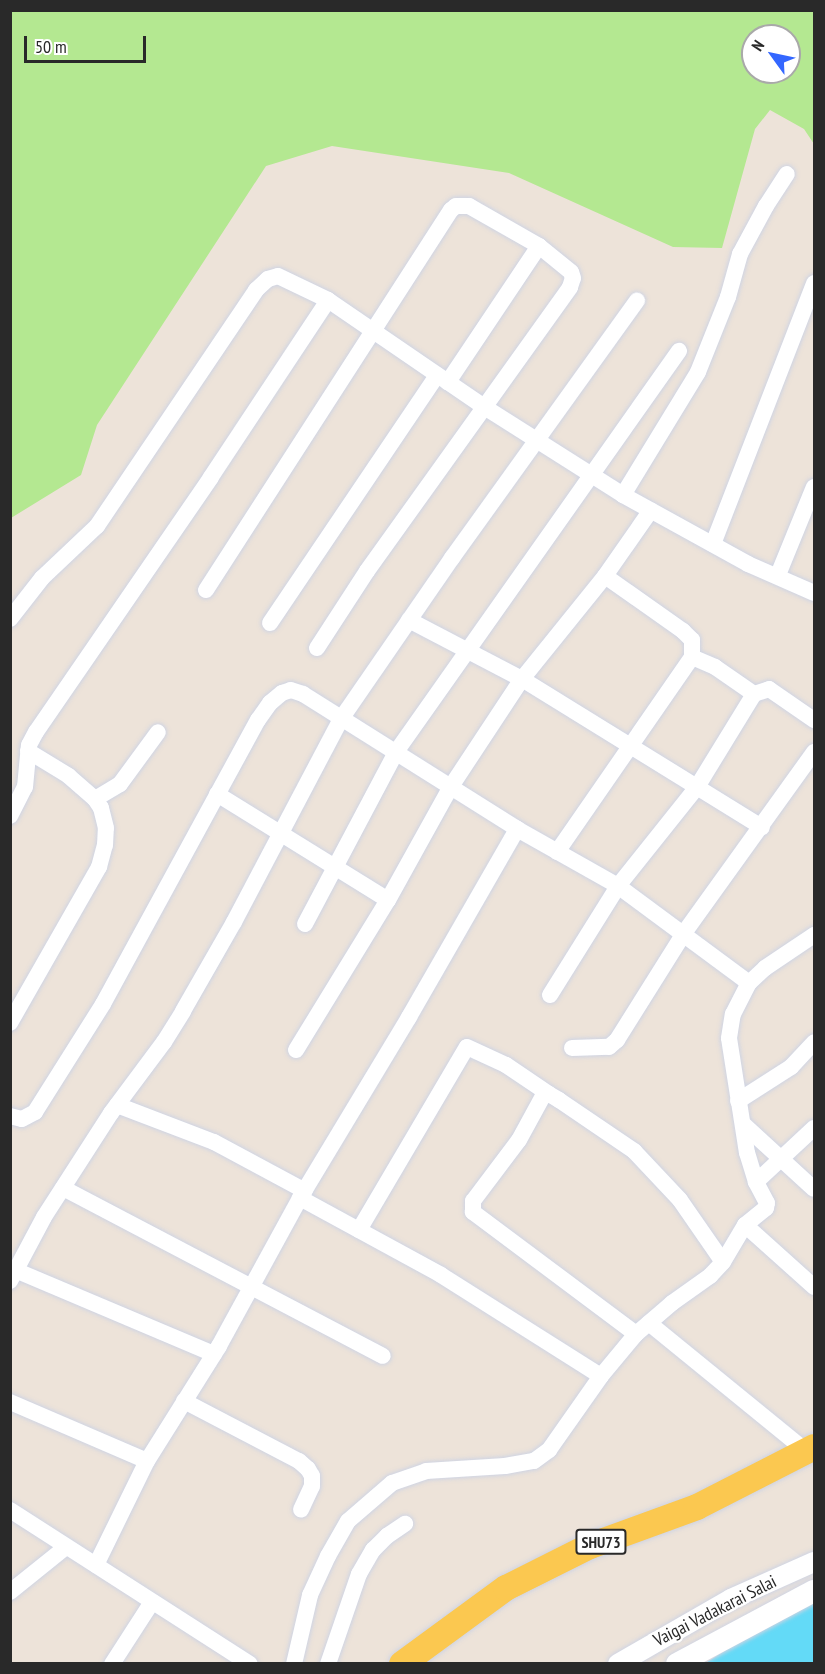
<!DOCTYPE html>
<html>
<head>
<meta charset="utf-8">
<style>
  body { margin:0 }
  #map { position:relative; width:825px; height:1674px; overflow:hidden; background:#ede3d9; font-family:"PT Sans Narrow",sans-serif }
  div>[style] { position:absolute }
  [style*='--x'] { left:calc(var(--x)*1px); top:calc(var(--y)*1px); width:calc(var(--w)*1px); rotate:calc(var(--a)*1deg) }
  .green>* { inset:0; background:#b4e891 }
  .water>* { inset:0; background:#63daf7 }
  .roads { filter:drop-shadow(0 0 2px #cfd4e3) drop-shadow(0 0 2px #cfd4e3) }
  .minor>* { height:16px; margin:-8px; padding:0 8px; transform-origin:8px; border-radius:8px; background:#fff }
  .tertiary>* { height:20px; margin:-10px; padding:0 10px; transform-origin:10px; border-radius:10px; background:#fff }
  .secondary>* { height:22px; margin:-11px; padding:0 11px; transform-origin:11px; border-radius:11px; background:#fff }
  .primary>* { height:26px; margin:-13px; padding:0 13px; transform-origin:13px; border-radius:13px; background:#fbc850 }
  span { translate:-50% -50%; white-space:nowrap; text-align:center; line-height:1.15; -webkit-text-stroke:4.5px #fff; paint-order:stroke }
  .shield-label span { padding:2px 4px; background:#fff; border:2px solid; border-radius:4px; -webkit-text-stroke-width:0 }
  .shield-label { font-size:16px; color:#292929; font-weight:700 }
  .street-label { font-size:18px; color:#292929 }
  .frame { position:absolute; inset:0; border:12px solid #292929; pointer-events:none }
  .north { position:absolute; left:741px; top:24px; width:60px; height:60px; box-sizing:border-box; background:#fff; border:2px solid #a9a9a9; border-radius:50%; rotate:303deg; font-size:16px; font-weight:700; line-height:24px; text-align:center; color:#292929 }
  .north::after { content:''; display:block; margin:auto; width:21px; height:27px; background:#3467ff; clip-path:polygon(50% 0,100% 100%,50% 72%,0 100%) }
  .scale { position:absolute; left:24px; top:36px; width:122px; height:27px; box-sizing:border-box; border:3px solid #292929; border-top:0; padding-left:8px; font-size:18px; line-height:21px; white-space:nowrap; color:#292929; -webkit-text-stroke:4px #fff; paint-order:stroke }
</style>
</head>
<body>
<div id="map">
  <div class="green">
    <i style="clip-path:polygon(evenodd,11px 10px,814px 11px,814px 144px,804px 129px,770px 110px,755px 129px,722px 248px,673px 247px,509px 173px,332px 146px,266px 166px,97px 425px,81px 475px,11px 518px,11px 10px,753px 36px,789px 36px,789px 72px,753px 72px,753px 36px)"></i>
  </div>
  <div class="water">
    <i style="clip-path:polygon(814px 1603px,814px 1663px,704px 1664px,726px 1650px)"></i>
  </div>
  <div class="roads">
    <div class="minor">
      <i style="--x:623;--y:495;--w:144;--a:-58.6"></i>
      <i style="--x:698;--y:372;--w:81;--a:-68.2"></i>
      <i style="--x:728;--y:297;--w:45;--a:-74.4"></i>
      <i style="--x:740;--y:254;--w:55;--a:-61.6"></i>
      <i style="--x:766;--y:206;--w:38;--a:-57"></i>
      <i style="--x:713;--y:544;--w:280;--a:-68.8"></i>
      <i style="--x:778;--y:575;--w:95;--a:-67.8"></i>
      <i style="--x:206;--y:590;--w:452;--a:-57.2"></i>
      <i style="--x:451;--y:210;--w:6;--a:-39"></i>
      <i style="--x:456;--y:206;--w:13;--a:0"></i>
      <i style="--x:469;--y:206;--w:81;--a:29.7"></i>
      <i style="--x:539;--y:246;--w:164;--a:123.8"></i>
      <i style="--x:10;--y:619;--w:52;--a:-52"></i>
      <i style="--x:42;--y:578;--w:76;--a:-43.4"></i>
      <i style="--x:97;--y:526;--w:285;--a:-56"></i>
      <i style="--x:256;--y:290;--w:16;--a:-43"></i>
      <i style="--x:268;--y:279;--w:10;--a:-17"></i>
      <i style="--x:278;--y:276;--w:55;--a:25.6"></i>
      <i style="--x:328;--y:300;--w:191;--a:34.4"></i>
      <i style="--x:486;--y:408;--w:162;--a:32.4"></i>
      <i style="--x:623;--y:495;--w:143;--a:28.9"></i>
      <i style="--x:748;--y:564;--w:72;--a:23.7"></i>
      <i style="--x:409;--y:620;--w:127;--a:27.6"></i>
      <i style="--x:522;--y:679;--w:282;--a:31.7"></i>
      <i style="--x:270;--y:623;--w:299;--a:-56"></i>
      <i style="--x:317;--y:648;--w:92;--a:-57"></i>
      <i style="--x:367;--y:571;--w:349;--a:-54.4"></i>
      <i style="--x:570;--y:287;--w:9;--a:-72"></i>
      <i style="--x:573;--y:278;--w:6;--a:-108"></i>
      <i style="--x:571;--y:272;--w:41;--a:-140.9"></i>
      <i style="--x:692;--y:657;--w:25;--a:23"></i>
      <i style="--x:715;--y:667;--w:47;--a:34.7"></i>
      <i style="--x:217;--y:794;--w:201;--a:31.8"></i>
      <i style="--x:95;--y:799;--w:29;--a:-31"></i>
      <i style="--x:120;--y:784;--w:64;--a:-53.8"></i>
      <i style="--x:10;--y:816;--w:33;--a:-63"></i>
      <i style="--x:25;--y:787;--w:42;--a:-84.6"></i>
      <i style="--x:29;--y:745;--w:15;--a:-62"></i>
      <i style="--x:36;--y:732;--w:309;--a:-55.5"></i>
      <i style="--x:211;--y:477;--w:212;--a:-56.5"></i>
      <i style="--x:557;--y:852;--w:237;--a:-55.3"></i>
      <i style="--x:692;--y:657;--w:17;--a:-90"></i>
      <i style="--x:692;--y:640;--w:13;--a:-135"></i>
      <i style="--x:683;--y:631;--w:95;--a:-144.8"></i>
      <i style="--x:605;--y:576;--w:80;--a:-55.1"></i>
      <i style="--x:305;--y:924;--w:195;--a:-62.1"></i>
      <i style="--x:396;--y:752;--w:491;--a:-54.8"></i>
      <i style="--x:550;--y:995;--w:128;--a:-58"></i>
      <i style="--x:618;--y:886;--w:127;--a:-51.4"></i>
      <i style="--x:697;--y:787;--w:109;--a:-58.5"></i>
      <i style="--x:754;--y:694;--w:16;--a:-18"></i>
      <i style="--x:769;--y:689;--w:55;--a:34.6"></i>
      <i style="--x:10;--y:1023;--w:180;--a:-60.3"></i>
      <i style="--x:99;--y:867;--w:23;--a:-75"></i>
      <i style="--x:105;--y:845;--w:17;--a:-87"></i>
      <i style="--x:106;--y:828;--w:21;--a:-104"></i>
      <i style="--x:101;--y:808;--w:11;--a:-124"></i>
      <i style="--x:95;--y:799;--w:35;--a:-139"></i>
      <i style="--x:69;--y:776;--w:48;--a:-148.6"></i>
      <i style="--x:572;--y:1048;--w:37;--a:-2"></i>
      <i style="--x:609;--y:1047;--w:11;--a:-41"></i>
      <i style="--x:617;--y:1040;--w:126;--a:-57.9"></i>
      <i style="--x:684;--y:933;--w:223;--a:-54.3"></i>
      <i style="--x:296;--y:1050;--w:176;--a:-58.5"></i>
      <i style="--x:388;--y:900;--w:128;--a:-61"></i>
      <i style="--x:450;--y:788;--w:131;--a:-56.6"></i>
      <i style="--x:522;--y:679;--w:132;--a:-51.1"></i>
      <i style="--x:738;--y:1101;--w:63;--a:-32.7"></i>
      <i style="--x:791;--y:1067;--w:34;--a:-47"></i>
      <i style="--x:117;--y:1105;--w:104;--a:20.9"></i>
      <i style="--x:214;--y:1142;--w:103;--a:28.3"></i>
      <i style="--x:10;--y:1116;--w:12;--a:14"></i>
      <i style="--x:22;--y:1119;--w:15;--a:-28"></i>
      <i style="--x:35;--y:1112;--w:128;--a:-57.8"></i>
      <i style="--x:103;--y:1004;--w:324;--a:-61.4"></i>
      <i style="--x:258;--y:720;--w:21;--a:-55"></i>
      <i style="--x:270;--y:703;--w:16;--a:-40"></i>
      <i style="--x:282;--y:693;--w:9;--a:-18"></i>
      <i style="--x:291;--y:690;--w:13;--a:18"></i>
      <i style="--x:303;--y:694;--w:253;--a:32.2"></i>
      <i style="--x:517;--y:829;--w:116;--a:29.4"></i>
      <i style="--x:618;--y:886;--w:163;--a:36.5"></i>
      <i style="--x:743;--y:1124;--w:96;--a:42.5"></i>
      <i style="--x:756;--y:1182;--w:79;--a:-43"></i>
      <i style="--x:63;--y:1188;--w:361;--a:27.7"></i>
      <i style="--x:300;--y:1198;--w:161;--a:28.6"></i>
      <i style="--x:441;--y:1275;--w:189;--a:32.3"></i>
      <i style="--x:745;--y:1225;--w:93;--a:41.9"></i>
      <i style="--x:359;--y:1230;--w:212;--a:-59.5"></i>
      <i style="--x:467;--y:1047;--w:43;--a:24.8"></i>
      <i style="--x:506;--y:1065;--w:52;--a:34"></i>
      <i style="--x:15;--y:1270;--w:216;--a:22.9"></i>
      <i style="--x:10;--y:1281;--w:72;--a:-62"></i>
      <i style="--x:44;--y:1217;--w:124;--a:-57.2"></i>
      <i style="--x:111;--y:1113;--w:89;--a:-53.3"></i>
      <i style="--x:164;--y:1042;--w:36;--a:-58"></i>
      <i style="--x:183;--y:1011;--w:103;--a:-60.2"></i>
      <i style="--x:234;--y:922;--w:229;--a:-62.2"></i>
      <i style="--x:341;--y:719;--w:196;--a:-55.4"></i>
      <i style="--x:452;--y:558;--w:317;--a:-54.3"></i>
      <i style="--x:649;--y:1323;--w:204;--a:39.2"></i>
      <i style="--x:636;--y:1334;--w:204;--a:-143.2"></i>
      <i style="--x:473;--y:1212;--w:11;--a:-90"></i>
      <i style="--x:473;--y:1201;--w:76;--a:-53"></i>
      <i style="--x:519;--y:1140;--w:50;--a:-61.4"></i>
      <i style="--x:543;--y:1096;--w:6;--a:-18"></i>
      <i style="--x:549;--y:1094;--w:12;--a:31"></i>
      <i style="--x:559;--y:1100;--w:91;--a:34.2"></i>
      <i style="--x:634;--y:1151;--w:67;--a:46.8"></i>
      <i style="--x:680;--y:1200;--w:75;--a:55.3"></i>
      <i style="--x:184;--y:1401;--w:130;--a:27.6"></i>
      <i style="--x:299;--y:1461;--w:12;--a:42"></i>
      <i style="--x:308;--y:1469;--w:8;--a:60"></i>
      <i style="--x:312;--y:1476;--w:10;--a:90"></i>
      <i style="--x:312;--y:1486;--w:26;--a:115"></i>
      <i style="--x:10;--y:1402;--w:149;--a:23.3"></i>
      <i style="--x:10;--y:1510;--w:285;--a:32.7"></i>
      <i style="--x:96;--y:1565;--w:116;--a:-63.9"></i>
      <i style="--x:147;--y:1461;--w:136;--a:-57.9"></i>
      <i style="--x:219;--y:1346;--w:169;--a:-61.3"></i>
      <i style="--x:300;--y:1198;--w:211;--a:-58.9"></i>
      <i style="--x:409;--y:1017;--w:217;--a:-60.1"></i>
      <i style="--x:10;--y:1592;--w:72;--a:-38.8"></i>
      <i style="--x:112;--y:1664;--w:74;--a:-57.2"></i>
      <i style="--x:294;--y:1664;--w:71;--a:-76.9"></i>
      <i style="--x:310;--y:1595;--w:43;--a:-65.2"></i>
      <i style="--x:328;--y:1556;--w:40;--a:-60.3"></i>
      <i style="--x:348;--y:1521;--w:58;--a:-40.8"></i>
      <i style="--x:392;--y:1483;--w:36;--a:-19"></i>
      <i style="--x:426;--y:1471;--w:79;--a:-3.6"></i>
      <i style="--x:505;--y:1466;--w:29;--a:-10"></i>
      <i style="--x:534;--y:1461;--w:19;--a:-36"></i>
      <i style="--x:549;--y:1450;--w:90;--a:-54.9"></i>
      <i style="--x:601;--y:1376;--w:55;--a:-50.2"></i>
      <i style="--x:636;--y:1334;--w:48;--a:-40.7"></i>
      <i style="--x:672;--y:1303;--w:47;--a:-35.4"></i>
      <i style="--x:710;--y:1276;--w:19;--a:-47"></i>
      <i style="--x:723;--y:1262;--w:43;--a:-59.3"></i>
      <i style="--x:745;--y:1225;--w:27;--a:-39"></i>
      <i style="--x:766;--y:1208;--w:5;--a:-79"></i>
      <i style="--x:767;--y:1203;--w:24;--a:-118"></i>
      <i style="--x:756;--y:1182;--w:30;--a:-107"></i>
      <i style="--x:747;--y:1153;--w:116;--a:-98.9"></i>
      <i style="--x:729;--y:1038;--w:24;--a:-81"></i>
      <i style="--x:733;--y:1014;--w:35;--a:-63"></i>
      <i style="--x:749;--y:983;--w:22;--a:-43"></i>
      <i style="--x:765;--y:968;--w:59;--a:-34"></i>
      <i style="--x:328;--y:1664;--w:95;--a:-71"></i>
      <i style="--x:359;--y:1574;--w:28;--a:-60"></i>
      <i style="--x:373;--y:1550;--w:20;--a:-45"></i>
      <i style="--x:387;--y:1536;--w:22;--a:-34"></i>
    </div>
    <div class="tertiary">
      <i style="--x:618;--y:1664;--w:130;--a:-29.9"></i>
      <i style="--x:731;--y:1599;--w:91;--a:-24"></i>
    </div>
    <div class="secondary">
      <i style="--x:677;--y:1664;--w:155;--a:-28.1"></i>
    </div>
    <div class="primary">
      <i style="--x:402;--y:1664;--w:129;--a:-36.2"></i>
      <i style="--x:506;--y:1588;--w:94;--a:-26.6"></i>
      <i style="--x:590;--y:1546;--w:114;--a:-20"></i>
      <i style="--x:697;--y:1507;--w:131;--a:-27.1"></i>
    </div>
  </div>
  <div class="shield-label">
    <span style="left:601px;top:1542px">SHU73</span>
  </div>
  <div class="street-label">
    <span style="left:715px;top:1611px;rotate:-27deg">Vaigai Vadakarai Salai</span>
  </div>
  <div class="frame"></div>
  <div class="north">N</div>
  <div class="scale">50 m</div>
</div>
</body>
</html>
